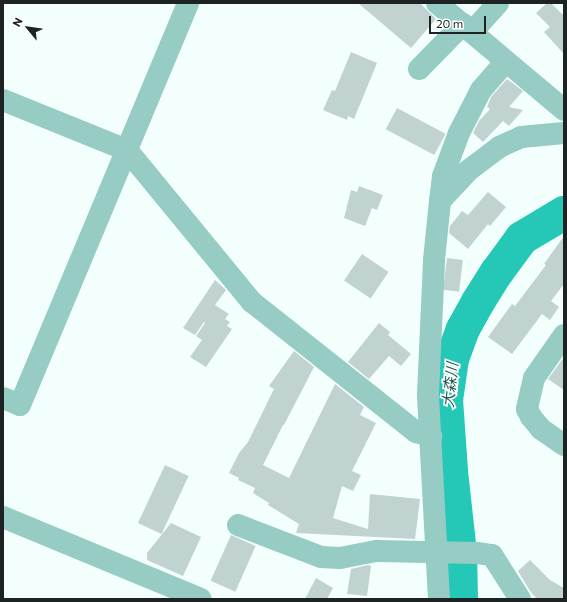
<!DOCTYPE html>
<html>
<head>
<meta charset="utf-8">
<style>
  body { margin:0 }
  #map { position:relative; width:567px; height:602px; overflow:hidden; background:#f3fffc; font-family:Commissioner,"Noto Sans JP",sans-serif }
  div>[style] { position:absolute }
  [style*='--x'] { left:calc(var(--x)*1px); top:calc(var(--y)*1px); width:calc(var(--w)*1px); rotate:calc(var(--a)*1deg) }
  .river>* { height:34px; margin:-17px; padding:0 17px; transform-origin:17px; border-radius:17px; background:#25c8b6 }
  .building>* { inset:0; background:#c1d3d0; transform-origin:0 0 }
  .minor>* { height:22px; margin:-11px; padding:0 11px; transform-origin:11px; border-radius:11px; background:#96ccc3 }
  span { translate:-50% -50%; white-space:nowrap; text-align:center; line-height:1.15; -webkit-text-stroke:3.5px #fff; paint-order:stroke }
  .water-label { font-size:15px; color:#215d55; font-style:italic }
  .frame { position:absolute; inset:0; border:4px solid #1d2322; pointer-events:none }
  .north { position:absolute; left:8px; top:8px; width:40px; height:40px; -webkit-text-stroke:3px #fff; paint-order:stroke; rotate:299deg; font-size:11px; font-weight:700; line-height:16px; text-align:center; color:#1d2322 }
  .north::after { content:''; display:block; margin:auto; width:14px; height:18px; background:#1d2322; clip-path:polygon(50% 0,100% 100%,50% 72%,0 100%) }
  .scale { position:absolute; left:429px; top:16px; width:57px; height:18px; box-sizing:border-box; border:2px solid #1d2322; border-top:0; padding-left:5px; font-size:12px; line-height:14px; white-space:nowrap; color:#1d2322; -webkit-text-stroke:3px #fff; paint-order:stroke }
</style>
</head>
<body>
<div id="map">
  <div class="river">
    <i style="--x:461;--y:599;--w:46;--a:-91.2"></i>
    <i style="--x:460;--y:553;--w:82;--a:-96.3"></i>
    <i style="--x:451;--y:471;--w:71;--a:-94"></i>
    <i style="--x:446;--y:400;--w:41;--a:-81.7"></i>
    <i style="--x:452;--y:359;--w:32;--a:-70"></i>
    <i style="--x:463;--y:329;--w:31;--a:-61"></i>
    <i style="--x:478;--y:302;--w:36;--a:-58"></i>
    <i style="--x:497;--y:272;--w:42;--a:-53.7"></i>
    <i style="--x:522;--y:238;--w:49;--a:-30.8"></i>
  </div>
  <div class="building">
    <i style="clip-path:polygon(358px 3px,420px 3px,436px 19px,411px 48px)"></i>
    <i style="clip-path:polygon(547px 3px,551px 3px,562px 14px,564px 13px,564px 54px,544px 32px,550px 27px,536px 13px)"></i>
    <i style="clip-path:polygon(351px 52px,377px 63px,354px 119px,348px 116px,347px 120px,323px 110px,332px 90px,335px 91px)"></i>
    <i style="clip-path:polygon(507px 79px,523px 91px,509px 107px,523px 110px,509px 126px,503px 121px,483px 142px,473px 133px,479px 121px,490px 109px,487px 107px,491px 97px)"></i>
    <i style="left:397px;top:108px;width:55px;height:24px;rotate:28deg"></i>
    <i style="clip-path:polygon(359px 186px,383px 195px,377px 210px,372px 208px,365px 226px,344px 218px,351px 190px,357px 192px)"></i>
    <i style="clip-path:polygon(488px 192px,506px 207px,490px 226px,488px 224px,468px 249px,449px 233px,450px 226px,462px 211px,468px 215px)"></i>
    <i style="clip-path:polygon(564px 236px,564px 284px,551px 301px,559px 307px,550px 320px,542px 314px,512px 354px,488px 337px,512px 304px,515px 306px,546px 265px,544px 264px)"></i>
    <i style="left:362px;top:254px;width:32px;height:32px;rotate:34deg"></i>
    <i style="left:447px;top:258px;width:16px;height:32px;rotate:7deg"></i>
    <i style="clip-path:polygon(215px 280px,226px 290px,215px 305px,229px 314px,225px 319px,230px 322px,227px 326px,232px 329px,206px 367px,190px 357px,202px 340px,196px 336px,205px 323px,204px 322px,195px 335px,183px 328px)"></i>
    <i style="clip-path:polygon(379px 323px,390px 332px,388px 335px,411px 354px,401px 366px,389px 356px,369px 379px,348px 362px)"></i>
    <i style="clip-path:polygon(294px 351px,314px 367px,284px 425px,283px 425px,263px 465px,289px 478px,335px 384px,364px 407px,360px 415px,376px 423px,352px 471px,361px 475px,353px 491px,342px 486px,333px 518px,368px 529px,370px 494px,420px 499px,415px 539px,296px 533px,299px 524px,268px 505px,269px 503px,253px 493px,255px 488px,238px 480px,239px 478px,229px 473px,239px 453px,248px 442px,274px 389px,269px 386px)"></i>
    <i style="clip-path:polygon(564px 357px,564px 390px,548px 379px)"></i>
    <i style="left:165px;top:465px;width:26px;height:64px;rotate:25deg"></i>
    <i style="clip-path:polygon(171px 523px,201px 537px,183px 576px,147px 560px,147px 553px)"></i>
    <i style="left:231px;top:535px;width:27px;height:50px;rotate:24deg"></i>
    <i style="clip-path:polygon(530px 560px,550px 580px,564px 588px,564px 599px,537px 599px,530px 591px,518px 571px)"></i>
    <i style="clip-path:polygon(368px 565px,371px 566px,367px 596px,347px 594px,351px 569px)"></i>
    <i style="clip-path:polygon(316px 578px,333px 588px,327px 599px,305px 599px)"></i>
  </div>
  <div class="minor">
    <i style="--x:437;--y:3;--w:166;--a:40.1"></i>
    <i style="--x:472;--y:32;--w:39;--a:-48"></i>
    <i style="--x:419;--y:69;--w:63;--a:-45.6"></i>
    <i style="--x:3;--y:100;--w:134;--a:22"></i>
    <i style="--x:127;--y:150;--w:197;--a:50.6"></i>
    <i style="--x:252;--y:302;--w:209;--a:38.4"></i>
    <i style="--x:416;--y:432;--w:16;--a:15"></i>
    <i style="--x:440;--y:201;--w:42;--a:-46.9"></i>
    <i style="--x:469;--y:170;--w:38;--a:-37"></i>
    <i style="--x:499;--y:147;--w:24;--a:-24"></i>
    <i style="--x:521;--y:137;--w:43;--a:-5.3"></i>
    <i style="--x:564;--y:335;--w:52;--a:124.9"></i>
    <i style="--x:534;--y:378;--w:32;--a:103"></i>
    <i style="--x:527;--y:409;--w:9;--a:63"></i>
    <i style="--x:531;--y:417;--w:16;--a:50"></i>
    <i style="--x:541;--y:429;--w:28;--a:35"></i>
    <i style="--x:3;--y:398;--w:18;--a:22"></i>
    <i style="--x:20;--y:405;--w:436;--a:-67.3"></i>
    <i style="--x:3;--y:517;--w:214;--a:22.5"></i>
    <i style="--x:238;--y:525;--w:89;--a:21.1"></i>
    <i style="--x:321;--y:557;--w:19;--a:3"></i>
    <i style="--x:340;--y:558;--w:38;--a:-11"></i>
    <i style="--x:377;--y:551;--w:100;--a:1.1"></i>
    <i style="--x:477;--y:553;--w:15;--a:8"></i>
    <i style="--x:492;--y:555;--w:52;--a:57.5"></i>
    <i style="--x:439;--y:599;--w:205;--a:-93.1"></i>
    <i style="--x:428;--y:394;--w:134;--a:-87.4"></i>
    <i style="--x:434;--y:260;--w:59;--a:-84.2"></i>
    <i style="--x:440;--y:201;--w:25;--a:-83"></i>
    <i style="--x:443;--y:176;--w:46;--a:-69.6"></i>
    <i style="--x:459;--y:133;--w:48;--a:-62.9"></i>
    <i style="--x:481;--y:90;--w:38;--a:-49"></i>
  </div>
  <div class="water-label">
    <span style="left:450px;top:385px;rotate:-84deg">大森川</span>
  </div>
  <div class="frame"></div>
  <div class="north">N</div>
  <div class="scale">20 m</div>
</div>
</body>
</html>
